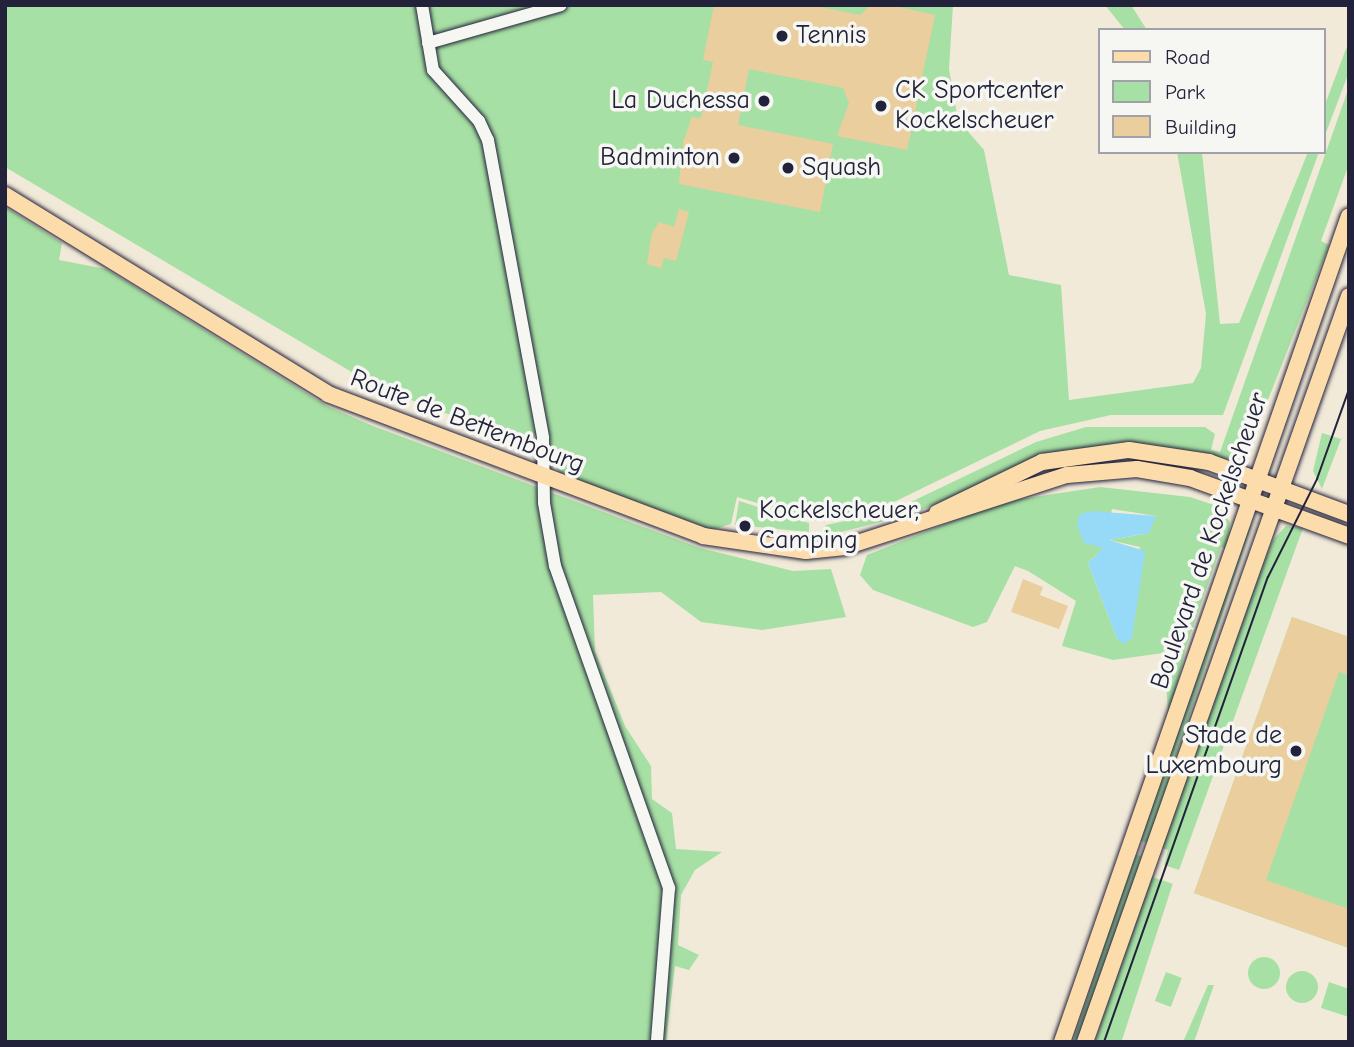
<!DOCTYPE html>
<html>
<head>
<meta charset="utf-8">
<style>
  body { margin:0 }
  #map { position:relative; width:1354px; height:1047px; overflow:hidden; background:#f2ead9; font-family:"Comic Neue",sans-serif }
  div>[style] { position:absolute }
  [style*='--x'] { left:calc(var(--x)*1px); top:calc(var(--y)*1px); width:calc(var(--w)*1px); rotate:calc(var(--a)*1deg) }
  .green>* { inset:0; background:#a7e0a4; transform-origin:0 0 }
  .round { border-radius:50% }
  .water>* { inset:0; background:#96daf8 }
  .building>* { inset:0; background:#eace9e }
  .roads { filter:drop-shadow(0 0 2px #22223b) drop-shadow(0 0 2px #22223b) }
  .minor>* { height:12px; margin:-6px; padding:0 6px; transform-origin:6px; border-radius:6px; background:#f6f6f2 }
  .major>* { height:16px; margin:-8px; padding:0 8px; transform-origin:8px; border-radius:8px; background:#fddcac }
  .tram>* { height:2px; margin:-1px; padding:0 1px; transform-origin:1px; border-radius:1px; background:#22223b }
  .dots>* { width:19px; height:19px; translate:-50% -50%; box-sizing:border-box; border:4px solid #f6f6f2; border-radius:50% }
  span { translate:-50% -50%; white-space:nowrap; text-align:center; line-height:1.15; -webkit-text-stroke:7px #f6f6f2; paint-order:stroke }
  .poi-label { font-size:26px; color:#22223b }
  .left { translate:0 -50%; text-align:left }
  .right { translate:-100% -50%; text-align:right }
  .street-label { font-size:26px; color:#22223b }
  .frame { position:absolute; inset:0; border:7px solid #22223b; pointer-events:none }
  .legend { position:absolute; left:1098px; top:28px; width:228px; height:126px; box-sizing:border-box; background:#f6f6f2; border:2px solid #a1a1a9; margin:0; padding:9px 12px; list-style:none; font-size:21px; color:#22223b }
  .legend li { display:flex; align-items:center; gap:14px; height:35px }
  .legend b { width:35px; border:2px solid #a1a1a9 }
</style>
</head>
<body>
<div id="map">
  <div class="green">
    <i style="clip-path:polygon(5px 5px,953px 5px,949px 69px,958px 120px,984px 150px,1009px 275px,1061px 285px,1069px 400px,1193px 383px,1201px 368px,1206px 314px,1177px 152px,1202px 152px,1220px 324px,1239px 323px,1308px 152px,1319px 152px,1223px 415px,1111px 415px,1040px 431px,896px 501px,854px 515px,818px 515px,817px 521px,737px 497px,731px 524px,712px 530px,562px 476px,537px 436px,513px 439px,377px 387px,5px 167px)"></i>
    <i style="clip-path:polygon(1105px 5px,1131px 5px,1147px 30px,1125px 30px)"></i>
    <i style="clip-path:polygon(1349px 41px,1349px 72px,1324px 138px,1324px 107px)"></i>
    <i style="clip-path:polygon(1349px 87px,1349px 164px,1321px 241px,1329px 245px,1247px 453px,1226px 459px,1117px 443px,1066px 451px,909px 515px,821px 537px,826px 525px,892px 511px,1036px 442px,1086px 427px,1205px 427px,1215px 434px,1211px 450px,1220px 452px)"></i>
    <i style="clip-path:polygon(5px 207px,62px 243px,59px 260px,106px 269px,327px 406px,373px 426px,700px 548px,793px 571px,831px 569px,846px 617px,762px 630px,701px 622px,661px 592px,593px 595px,595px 651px,625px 726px,651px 766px,652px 799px,672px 813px,676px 849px,722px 852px,695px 870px,681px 895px,678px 945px,699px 955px,689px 970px,675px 966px,666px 1042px,5px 1042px)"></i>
    <i style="clip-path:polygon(1322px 433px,1341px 439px,1322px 489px,1313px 471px)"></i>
    <i style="clip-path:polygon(evenodd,1100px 487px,1190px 497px,1217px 506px,1230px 522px,1227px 549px,1221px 547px,1186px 647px,1169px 719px,1163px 653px,1113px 660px,1062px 646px,1076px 601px,1028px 571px,1015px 566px,987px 622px,973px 627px,873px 590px,860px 575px,867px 555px,1001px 502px,1100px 487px,1112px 509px,1156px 516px,1144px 534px,1109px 540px,1140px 547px,1117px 639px,1088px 563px,1103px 548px,1112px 509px)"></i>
    <i style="clip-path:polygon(739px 501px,809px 523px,809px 532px,735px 525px)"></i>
    <i style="clip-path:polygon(1252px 523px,1148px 843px,1138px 840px,1249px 529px)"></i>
    <i style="clip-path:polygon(1286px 526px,1303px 528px,1179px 870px,1164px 865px,1168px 850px,1159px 847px,1236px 630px,1273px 540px)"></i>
    <i style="clip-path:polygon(1292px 617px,1349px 637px,1349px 948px,1194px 893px)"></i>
    <i style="left:1134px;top:854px;width:9px;height:199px;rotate:18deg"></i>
    <i style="left:1149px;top:876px;width:25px;height:176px;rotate:18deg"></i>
    <i class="round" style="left:1248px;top:957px;width:32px;height:32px"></i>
    <i class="round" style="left:1286px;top:971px;width:32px;height:32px"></i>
    <i style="left:1166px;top:972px;width:17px;height:31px;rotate:21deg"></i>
    <i style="clip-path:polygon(1329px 982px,1349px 989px,1349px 1017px,1321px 1008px)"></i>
    <i style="clip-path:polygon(1208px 985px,1214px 985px,1194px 1042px,1183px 1042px)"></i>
  </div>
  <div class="water">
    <i style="clip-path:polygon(1092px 511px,1156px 516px,1149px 533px,1109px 540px,1145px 551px,1132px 638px,1124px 644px,1117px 639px,1088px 563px,1103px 548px,1084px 543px,1077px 525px,1080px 514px)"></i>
  </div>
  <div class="building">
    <i style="clip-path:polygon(714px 5px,810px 5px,860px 15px,871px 5px,890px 5px,935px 15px,907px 150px,837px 136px,849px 103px,843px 88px,749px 69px,738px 125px,833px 144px,820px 212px,679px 184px,683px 142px,692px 117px,701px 118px,713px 62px,703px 60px)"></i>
    <i style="clip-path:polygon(679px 209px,689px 212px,676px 261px,664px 258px,661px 268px,647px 264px,652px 233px,659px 222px,674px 227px)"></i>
    <i style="clip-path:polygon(1023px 579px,1043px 587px,1040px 595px,1068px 606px,1059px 629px,1011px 612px)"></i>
    <i style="clip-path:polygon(1292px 617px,1349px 637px,1349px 675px,1339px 672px,1266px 880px,1349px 909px,1349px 948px,1194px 893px)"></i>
  </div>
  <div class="roads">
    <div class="minor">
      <i style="--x:422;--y:5;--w:66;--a:80.4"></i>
      <i style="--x:433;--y:70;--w:69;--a:48"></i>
      <i style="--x:479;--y:121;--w:21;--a:65"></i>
      <i style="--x:488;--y:140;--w:303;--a:79.5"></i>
      <i style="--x:543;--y:438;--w:65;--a:89.1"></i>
      <i style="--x:544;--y:503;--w:64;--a:80.1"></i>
      <i style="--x:555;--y:566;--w:342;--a:70.5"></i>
      <i style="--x:669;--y:888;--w:154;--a:94.5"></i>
      <i style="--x:428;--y:43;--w:138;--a:-15.9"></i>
    </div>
    <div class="major">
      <i style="--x:5;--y:195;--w:379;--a:31.6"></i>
      <i style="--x:328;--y:394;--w:401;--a:20.7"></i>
      <i style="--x:703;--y:536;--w:104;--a:8.3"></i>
      <i style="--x:806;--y:551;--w:39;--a:-6"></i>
      <i style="--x:845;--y:547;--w:233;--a:-18"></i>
      <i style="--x:1067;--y:475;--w:70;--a:-4.9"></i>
      <i style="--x:1137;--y:469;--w:54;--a:9.6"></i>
      <i style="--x:1190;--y:478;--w:169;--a:20"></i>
      <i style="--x:937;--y:513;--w:117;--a:-25.9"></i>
      <i style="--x:1042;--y:462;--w:88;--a:-7.9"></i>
      <i style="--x:1129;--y:450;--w:81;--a:8.5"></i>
      <i style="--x:1209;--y:462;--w:149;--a:20.4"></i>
      <i style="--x:1062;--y:1042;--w:874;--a:-70.84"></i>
      <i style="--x:1085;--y:1042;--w:791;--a:-70.51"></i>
    </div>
  </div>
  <div class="tram">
    <i style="--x:1104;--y:1042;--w:493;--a:-70.6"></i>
    <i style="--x:1268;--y:577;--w:110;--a:-63.4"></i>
    <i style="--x:1317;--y:479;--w:96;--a:-70.4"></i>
  </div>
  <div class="dots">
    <i style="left:782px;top:36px;background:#22223b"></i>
    <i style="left:764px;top:101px;background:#22223b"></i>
    <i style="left:881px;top:106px;background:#22223b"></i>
    <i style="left:734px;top:158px;background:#22223b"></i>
    <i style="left:788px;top:168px;background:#22223b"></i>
    <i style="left:745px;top:526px;background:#22223b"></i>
    <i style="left:1296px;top:751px;background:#22223b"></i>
  </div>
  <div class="poi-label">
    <span class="left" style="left:796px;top:36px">Tennis</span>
    <span class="left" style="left:895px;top:106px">CK Sportcenter<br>Kockelscheuer</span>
    <span class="right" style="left:750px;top:101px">La Duchessa</span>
    <span class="right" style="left:720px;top:158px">Badminton</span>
    <span class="left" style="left:802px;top:168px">Squash</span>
    <span class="left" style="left:759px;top:526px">Kockelscheuer,<br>Camping</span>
    <span class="right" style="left:1282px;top:751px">Stade de<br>Luxembourg</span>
  </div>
  <div class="street-label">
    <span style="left:467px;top:422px;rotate:21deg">Route de Bettembourg</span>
    <span style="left:1210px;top:541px;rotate:-71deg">Boulevard de Kockelscheuer</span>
  </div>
  <div class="frame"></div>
  <ul class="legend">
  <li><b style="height:9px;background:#fddcac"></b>Road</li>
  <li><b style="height:19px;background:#a7e0a4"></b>Park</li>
  <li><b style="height:19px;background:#eace9e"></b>Building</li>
  </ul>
</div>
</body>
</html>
